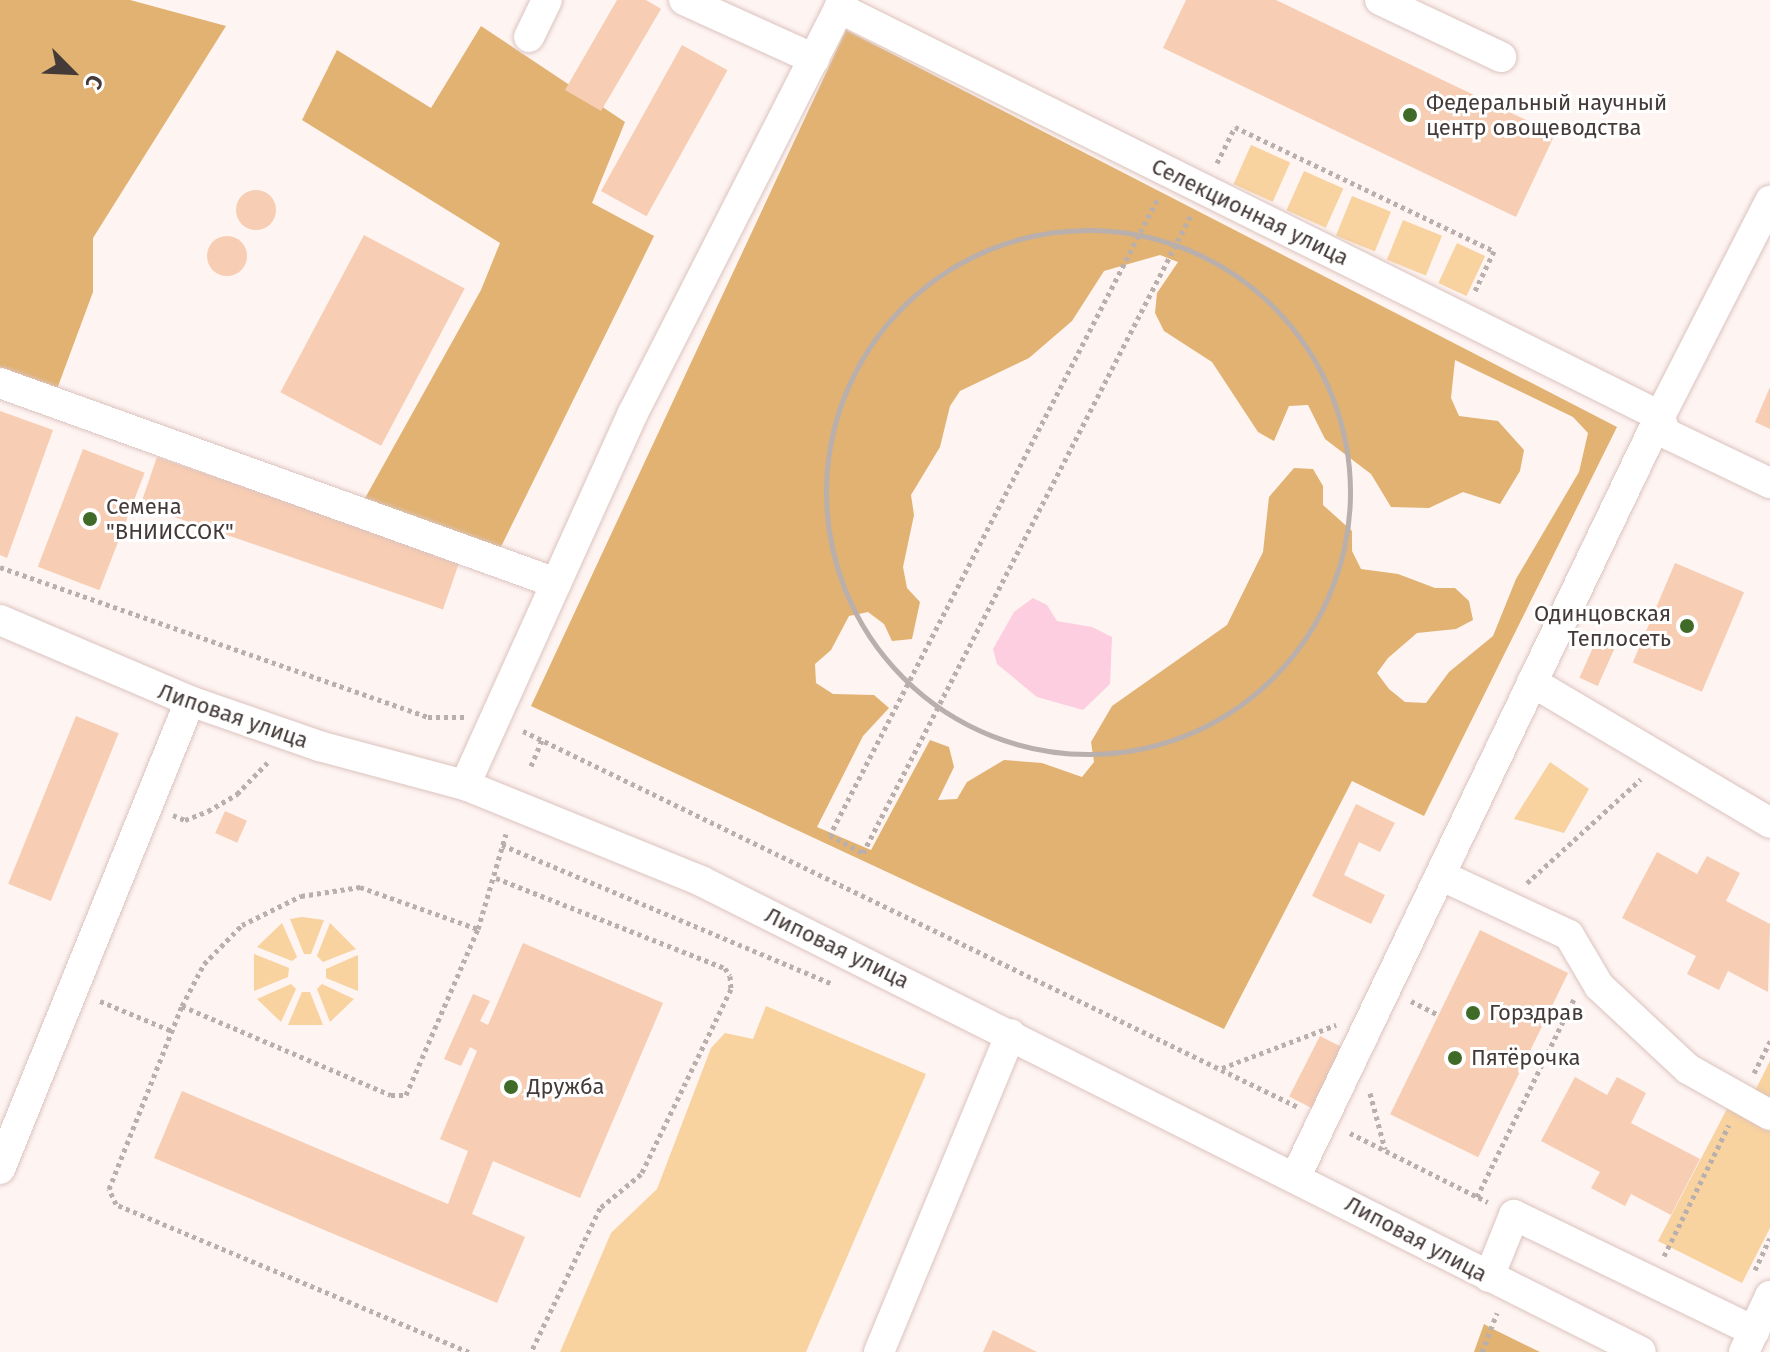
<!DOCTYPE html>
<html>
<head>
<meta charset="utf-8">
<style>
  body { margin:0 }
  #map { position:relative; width:1770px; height:1352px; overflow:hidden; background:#fef4f2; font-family:"Fira Sans",sans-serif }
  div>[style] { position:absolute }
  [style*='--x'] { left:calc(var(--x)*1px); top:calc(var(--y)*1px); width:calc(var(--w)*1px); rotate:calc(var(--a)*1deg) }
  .green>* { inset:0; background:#f8d29f; transform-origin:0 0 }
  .forest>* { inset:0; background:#e1b271 }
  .water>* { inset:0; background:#fdcde0 }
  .building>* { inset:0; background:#f7cdb3; transform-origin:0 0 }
  .round { border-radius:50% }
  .path>* { height:5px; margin-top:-2.5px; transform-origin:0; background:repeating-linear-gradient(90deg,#b9afad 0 4px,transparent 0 8px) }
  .path>.ring { margin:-2.5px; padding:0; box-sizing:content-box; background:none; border:5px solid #b9afad; border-radius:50% }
  .roads { filter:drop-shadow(0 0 2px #dbc3be) drop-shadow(0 0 2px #dbc3be) }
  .minor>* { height:30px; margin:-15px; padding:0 15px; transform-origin:15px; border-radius:15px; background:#fff }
  .dots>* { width:22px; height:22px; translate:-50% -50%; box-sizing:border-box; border:4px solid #fff; border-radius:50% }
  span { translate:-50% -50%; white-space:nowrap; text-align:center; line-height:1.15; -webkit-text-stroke:6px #fff; paint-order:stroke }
  .poi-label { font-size:22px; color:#443a38 }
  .left { translate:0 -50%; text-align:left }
  .right { translate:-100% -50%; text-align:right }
  .street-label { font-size:22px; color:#443a38 }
  .north { position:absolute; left:32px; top:32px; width:80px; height:80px; -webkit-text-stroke:6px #fff; paint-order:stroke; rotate:114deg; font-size:22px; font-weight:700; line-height:32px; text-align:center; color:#443a38 }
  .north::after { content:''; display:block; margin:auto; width:28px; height:36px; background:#443a38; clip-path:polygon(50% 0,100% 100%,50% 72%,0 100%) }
</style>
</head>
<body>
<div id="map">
  <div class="green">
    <i style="left:1251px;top:145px;width:43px;height:43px;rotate:24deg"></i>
    <i style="left:1304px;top:171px;width:43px;height:43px;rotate:24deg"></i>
    <i style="left:1352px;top:196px;width:42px;height:43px;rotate:22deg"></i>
    <i style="left:1403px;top:220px;width:42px;height:43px;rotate:22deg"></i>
    <i style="left:1457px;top:243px;width:31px;height:44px;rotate:25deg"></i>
    <i style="clip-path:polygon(1550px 762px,1589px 789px,1564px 833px,1514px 819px)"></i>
    <i style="clip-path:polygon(302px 917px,324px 920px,311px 954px,304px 954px,290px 919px)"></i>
    <i style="clip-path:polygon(282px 923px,297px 957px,292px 961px,257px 947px)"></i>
    <i style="clip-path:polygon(330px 923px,356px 949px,323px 962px,317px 956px)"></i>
    <i style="clip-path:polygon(254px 954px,289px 968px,288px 977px,254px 991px)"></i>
    <i style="clip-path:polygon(358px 955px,358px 991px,326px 978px,326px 969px)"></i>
    <i style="clip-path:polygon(291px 984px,296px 989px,281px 1022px,257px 999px)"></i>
    <i style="clip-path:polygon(322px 984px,354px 999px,330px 1022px,317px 989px)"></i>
    <i style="clip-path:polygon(302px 992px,310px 992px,323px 1025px,288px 1025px)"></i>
    <i style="clip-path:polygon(766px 1006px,926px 1074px,806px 1352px,560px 1352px,611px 1233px,657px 1189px,711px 1048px,725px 1033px,753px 1039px)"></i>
    <i style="clip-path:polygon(1770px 1061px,1770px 1097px,1755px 1091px)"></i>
    <i style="clip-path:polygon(1729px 1105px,1770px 1128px,1770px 1228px,1742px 1283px,1658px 1241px)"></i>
  </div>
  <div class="forest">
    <i style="clip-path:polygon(0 0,130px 0,226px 26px,93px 238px,93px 292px,57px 389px,0 370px)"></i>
    <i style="clip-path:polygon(481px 26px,625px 122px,592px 203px,654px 236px,496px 557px,364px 500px,481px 290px,500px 243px,302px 120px,337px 50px,431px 108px)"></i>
    <i style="clip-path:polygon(evenodd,846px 30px,1617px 427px,1424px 816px,1352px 781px,1224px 1029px,531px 706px,846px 30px,1160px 255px,1178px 262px,1157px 293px,1155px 313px,1164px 331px,1212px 362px,1258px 432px,1274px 441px,1289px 406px,1308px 405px,1325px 439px,1371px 474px,1391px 507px,1429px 508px,1463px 492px,1500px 504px,1520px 471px,1524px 450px,1498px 421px,1459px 416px,1451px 398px,1455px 360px,1573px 417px,1588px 433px,1579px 472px,1516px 579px,1493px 636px,1449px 672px,1426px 703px,1405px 702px,1389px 689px,1377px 673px,1388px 658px,1417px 633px,1456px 629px,1473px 620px,1469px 601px,1455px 588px,1435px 588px,1398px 574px,1361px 569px,1352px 551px,1352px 531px,1323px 505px,1323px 486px,1313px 469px,1294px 468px,1269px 497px,1263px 552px,1227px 625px,1112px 706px,1091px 742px,1094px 762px,1082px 777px,1042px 763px,1004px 760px,967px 782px,957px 799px,938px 800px,954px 767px,949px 747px,930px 740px,871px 850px,817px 827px,863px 736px,889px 708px,874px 695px,833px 694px,816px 683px,815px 664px,831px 650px,849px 616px,868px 612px,884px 624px,892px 641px,912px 639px,920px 602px,907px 588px,903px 567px,914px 515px,911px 495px,940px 447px,950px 406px,960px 391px,1029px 358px,1072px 321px,1104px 271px,1160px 255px)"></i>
    <i style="clip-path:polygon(1484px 1324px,1491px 1328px,1540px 1352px,1474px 1352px)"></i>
  </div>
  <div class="water">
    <i style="clip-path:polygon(1033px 598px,1047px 605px,1057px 621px,1092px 627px,1112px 637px,1110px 684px,1083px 710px,1037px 697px,997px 664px,993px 649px,1014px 612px)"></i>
  </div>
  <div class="building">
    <i style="clip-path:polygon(617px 0,646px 0,661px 9px,601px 111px,565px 90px)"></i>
    <i style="clip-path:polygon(1186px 0,1276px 0,1555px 134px,1516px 217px,1163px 48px)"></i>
    <i style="left:682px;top:45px;width:52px;height:167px;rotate:29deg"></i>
    <i class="round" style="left:236px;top:190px;width:40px;height:40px"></i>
    <i style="left:364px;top:235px;width:114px;height:178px;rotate:28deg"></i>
    <i class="round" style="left:207px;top:236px;width:40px;height:40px"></i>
    <i style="clip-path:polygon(1770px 387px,1770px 429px,1755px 422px)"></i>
    <i style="clip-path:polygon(0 411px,53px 430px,7px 558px,0 555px)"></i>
    <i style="left:83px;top:449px;width:66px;height:126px;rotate:21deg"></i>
    <i style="left:157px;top:457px;width:320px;height:51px;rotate:19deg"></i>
    <i style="left:1675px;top:563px;width:75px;height:108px;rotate:23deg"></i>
    <i style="left:1599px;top:634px;width:20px;height:48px;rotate:24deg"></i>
    <i style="left:76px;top:716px;width:46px;height:181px;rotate:22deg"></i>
    <i style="clip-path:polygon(1356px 804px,1395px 823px,1380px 852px,1359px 842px,1344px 875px,1385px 895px,1371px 924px,1312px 896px)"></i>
    <i style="left:225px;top:811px;width:24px;height:24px;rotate:24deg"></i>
    <i style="clip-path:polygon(1657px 852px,1697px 874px,1707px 856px,1740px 873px,1726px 901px,1770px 924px,1768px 992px,1728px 971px,1719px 990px,1687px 974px,1696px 956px,1622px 918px)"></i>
    <i style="left:1480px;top:930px;width:98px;height:205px;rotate:26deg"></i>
    <i style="clip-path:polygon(523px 943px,663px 1003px,580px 1198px,493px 1161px,472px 1214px,525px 1237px,497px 1303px,154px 1158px,182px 1091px,448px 1204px,468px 1151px,440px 1139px,477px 1051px,470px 1047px,461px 1066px,444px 1059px,473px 994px,490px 1001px,480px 1021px,488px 1025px)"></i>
    <i style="left:1320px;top:1036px;width:29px;height:68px;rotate:27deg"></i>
    <i style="clip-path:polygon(1575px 1077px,1607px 1095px,1617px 1077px,1646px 1093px,1631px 1123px,1700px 1159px,1671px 1215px,1631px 1194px,1625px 1206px,1591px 1188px,1600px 1172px,1541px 1141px)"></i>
    <i style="clip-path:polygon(993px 1330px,1037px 1352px,983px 1352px)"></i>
  </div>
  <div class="path">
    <i style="--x:1217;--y:163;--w:40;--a:-63.4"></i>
    <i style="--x:1235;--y:127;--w:287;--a:25.6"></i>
    <i style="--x:1494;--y:251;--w:47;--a:115.5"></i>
    <i style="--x:1157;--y:200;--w:714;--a:117.25"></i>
    <i style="--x:830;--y:835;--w:38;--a:29"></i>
    <i style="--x:863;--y:853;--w:717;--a:-62.79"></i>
    <i class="ring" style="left:826px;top:230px;width:519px;height:519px"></i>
    <i style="--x:0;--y:567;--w:454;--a:19.3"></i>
    <i style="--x:428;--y:717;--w:36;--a:0"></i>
    <i style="--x:523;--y:731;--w:861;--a:25.88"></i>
    <i style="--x:531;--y:766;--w:28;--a:-67"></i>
    <i style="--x:173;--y:815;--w:13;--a:23"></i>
    <i style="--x:185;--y:820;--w:25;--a:-21"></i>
    <i style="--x:208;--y:811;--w:34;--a:-30"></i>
    <i style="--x:237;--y:794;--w:47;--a:-45.9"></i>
    <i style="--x:502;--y:845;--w:359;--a:22.8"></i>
    <i style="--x:496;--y:878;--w:246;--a:21.5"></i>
    <i style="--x:725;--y:968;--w:9;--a:58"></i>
    <i style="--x:730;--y:976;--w:13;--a:86"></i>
    <i style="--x:731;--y:989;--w:206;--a:115.9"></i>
    <i style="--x:641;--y:1174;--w:53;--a:140.3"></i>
    <i style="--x:600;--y:1208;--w:160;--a:115.6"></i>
    <i style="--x:1527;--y:883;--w:154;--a:-42.4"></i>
    <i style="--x:100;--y:1001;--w:78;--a:22.6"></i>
    <i style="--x:1411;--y:1001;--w:31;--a:27"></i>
    <i style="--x:182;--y:1006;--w:47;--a:-62.4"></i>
    <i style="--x:204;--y:964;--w:54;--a:-45.7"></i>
    <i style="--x:242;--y:925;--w:66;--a:-26.2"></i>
    <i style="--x:301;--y:896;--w:60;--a:-8.7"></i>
    <i style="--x:360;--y:887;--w:125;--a:19.6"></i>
    <i style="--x:1222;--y:1068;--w:122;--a:-20.7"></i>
    <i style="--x:1754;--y:1073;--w:36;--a:-63"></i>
    <i style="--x:1370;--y:1093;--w:58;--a:75"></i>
    <i style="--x:1350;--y:1133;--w:154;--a:26.6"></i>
    <i style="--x:1477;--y:1197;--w:220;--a:-63.9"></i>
    <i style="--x:1664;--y:1256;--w:146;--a:-63.6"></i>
    <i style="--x:1755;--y:1270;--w:35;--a:-65"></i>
    <i style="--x:469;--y:1352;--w:383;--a:-157.3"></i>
    <i style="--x:116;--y:1204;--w:17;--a:-115"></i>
    <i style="--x:109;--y:1189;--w:197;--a:-68.3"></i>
    <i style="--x:182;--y:1006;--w:227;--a:23.1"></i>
    <i style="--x:391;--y:1095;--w:15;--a:0"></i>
    <i style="--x:406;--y:1095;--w:181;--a:-66.6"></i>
    <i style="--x:478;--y:929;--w:99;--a:-73.6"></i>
    <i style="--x:1482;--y:1352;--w:42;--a:-69"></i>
  </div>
  <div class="roads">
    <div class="minor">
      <i style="--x:684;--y:0;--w:143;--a:24.4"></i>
      <i style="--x:1380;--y:0;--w:134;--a:25.2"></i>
      <i style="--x:839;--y:8;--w:917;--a:26.43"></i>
      <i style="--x:529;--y:37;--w:41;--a:-64.1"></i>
      <i style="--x:0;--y:383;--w:591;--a:19.78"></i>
      <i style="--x:1660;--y:416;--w:18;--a:74"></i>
      <i style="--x:1665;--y:433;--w:116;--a:25.5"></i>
      <i style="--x:0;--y:620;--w:207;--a:23.1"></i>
      <i style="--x:190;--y:701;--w:137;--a:19.2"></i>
      <i style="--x:319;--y:746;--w:151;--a:15"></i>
      <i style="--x:465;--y:785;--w:255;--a:22.1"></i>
      <i style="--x:701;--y:881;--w:1051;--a:26.61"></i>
      <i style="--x:1532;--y:682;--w:277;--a:30.6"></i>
      <i style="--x:465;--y:785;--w:408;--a:-65.7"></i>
      <i style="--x:633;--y:413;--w:463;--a:-63"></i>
      <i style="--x:1440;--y:875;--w:142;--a:24.9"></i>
      <i style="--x:1569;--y:935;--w:59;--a:59.5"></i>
      <i style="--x:1599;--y:986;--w:122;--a:43"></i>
      <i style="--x:1688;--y:1069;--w:94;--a:29.3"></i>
      <i style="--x:0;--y:1169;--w:505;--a:-67.9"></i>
      <i style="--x:1296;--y:1176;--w:843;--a:-64.41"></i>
      <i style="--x:1660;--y:416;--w:242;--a:-62.9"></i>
      <i style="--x:1489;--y:1277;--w:67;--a:-68"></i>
      <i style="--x:1514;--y:1215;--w:267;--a:25.8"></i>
      <i style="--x:879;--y:1352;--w:344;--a:-67.5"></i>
      <i style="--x:1744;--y:1352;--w:62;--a:-65.1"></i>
    </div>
  </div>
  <div class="dots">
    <i style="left:1410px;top:115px;background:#406a28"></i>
    <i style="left:90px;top:519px;background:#406a28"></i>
    <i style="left:1687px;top:626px;background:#406a28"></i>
    <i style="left:1473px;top:1013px;background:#406a28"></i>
    <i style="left:1455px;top:1058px;background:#406a28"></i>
    <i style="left:511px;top:1087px;background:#406a28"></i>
  </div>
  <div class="poi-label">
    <span class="left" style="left:1426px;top:115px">Федеральный научный<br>центр овощеводства</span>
    <span class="left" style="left:106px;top:519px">Семена<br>"ВНИИССОК"</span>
    <span class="right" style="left:1671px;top:626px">Одинцовская<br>Теплосеть</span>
    <span class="left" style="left:1489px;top:1013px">Горздрав</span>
    <span class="left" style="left:1471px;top:1058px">Пятёрочка</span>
    <span class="left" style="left:527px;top:1087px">Дружба</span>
  </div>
  <div class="street-label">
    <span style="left:1250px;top:212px;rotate:26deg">Селекционная улица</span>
    <span style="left:233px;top:716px;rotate:19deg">Липовая улица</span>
    <span style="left:837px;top:948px;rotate:26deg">Липовая улица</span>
    <span style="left:1416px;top:1239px;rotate:28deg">Липовая улица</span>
  </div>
  <div class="north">С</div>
</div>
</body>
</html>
